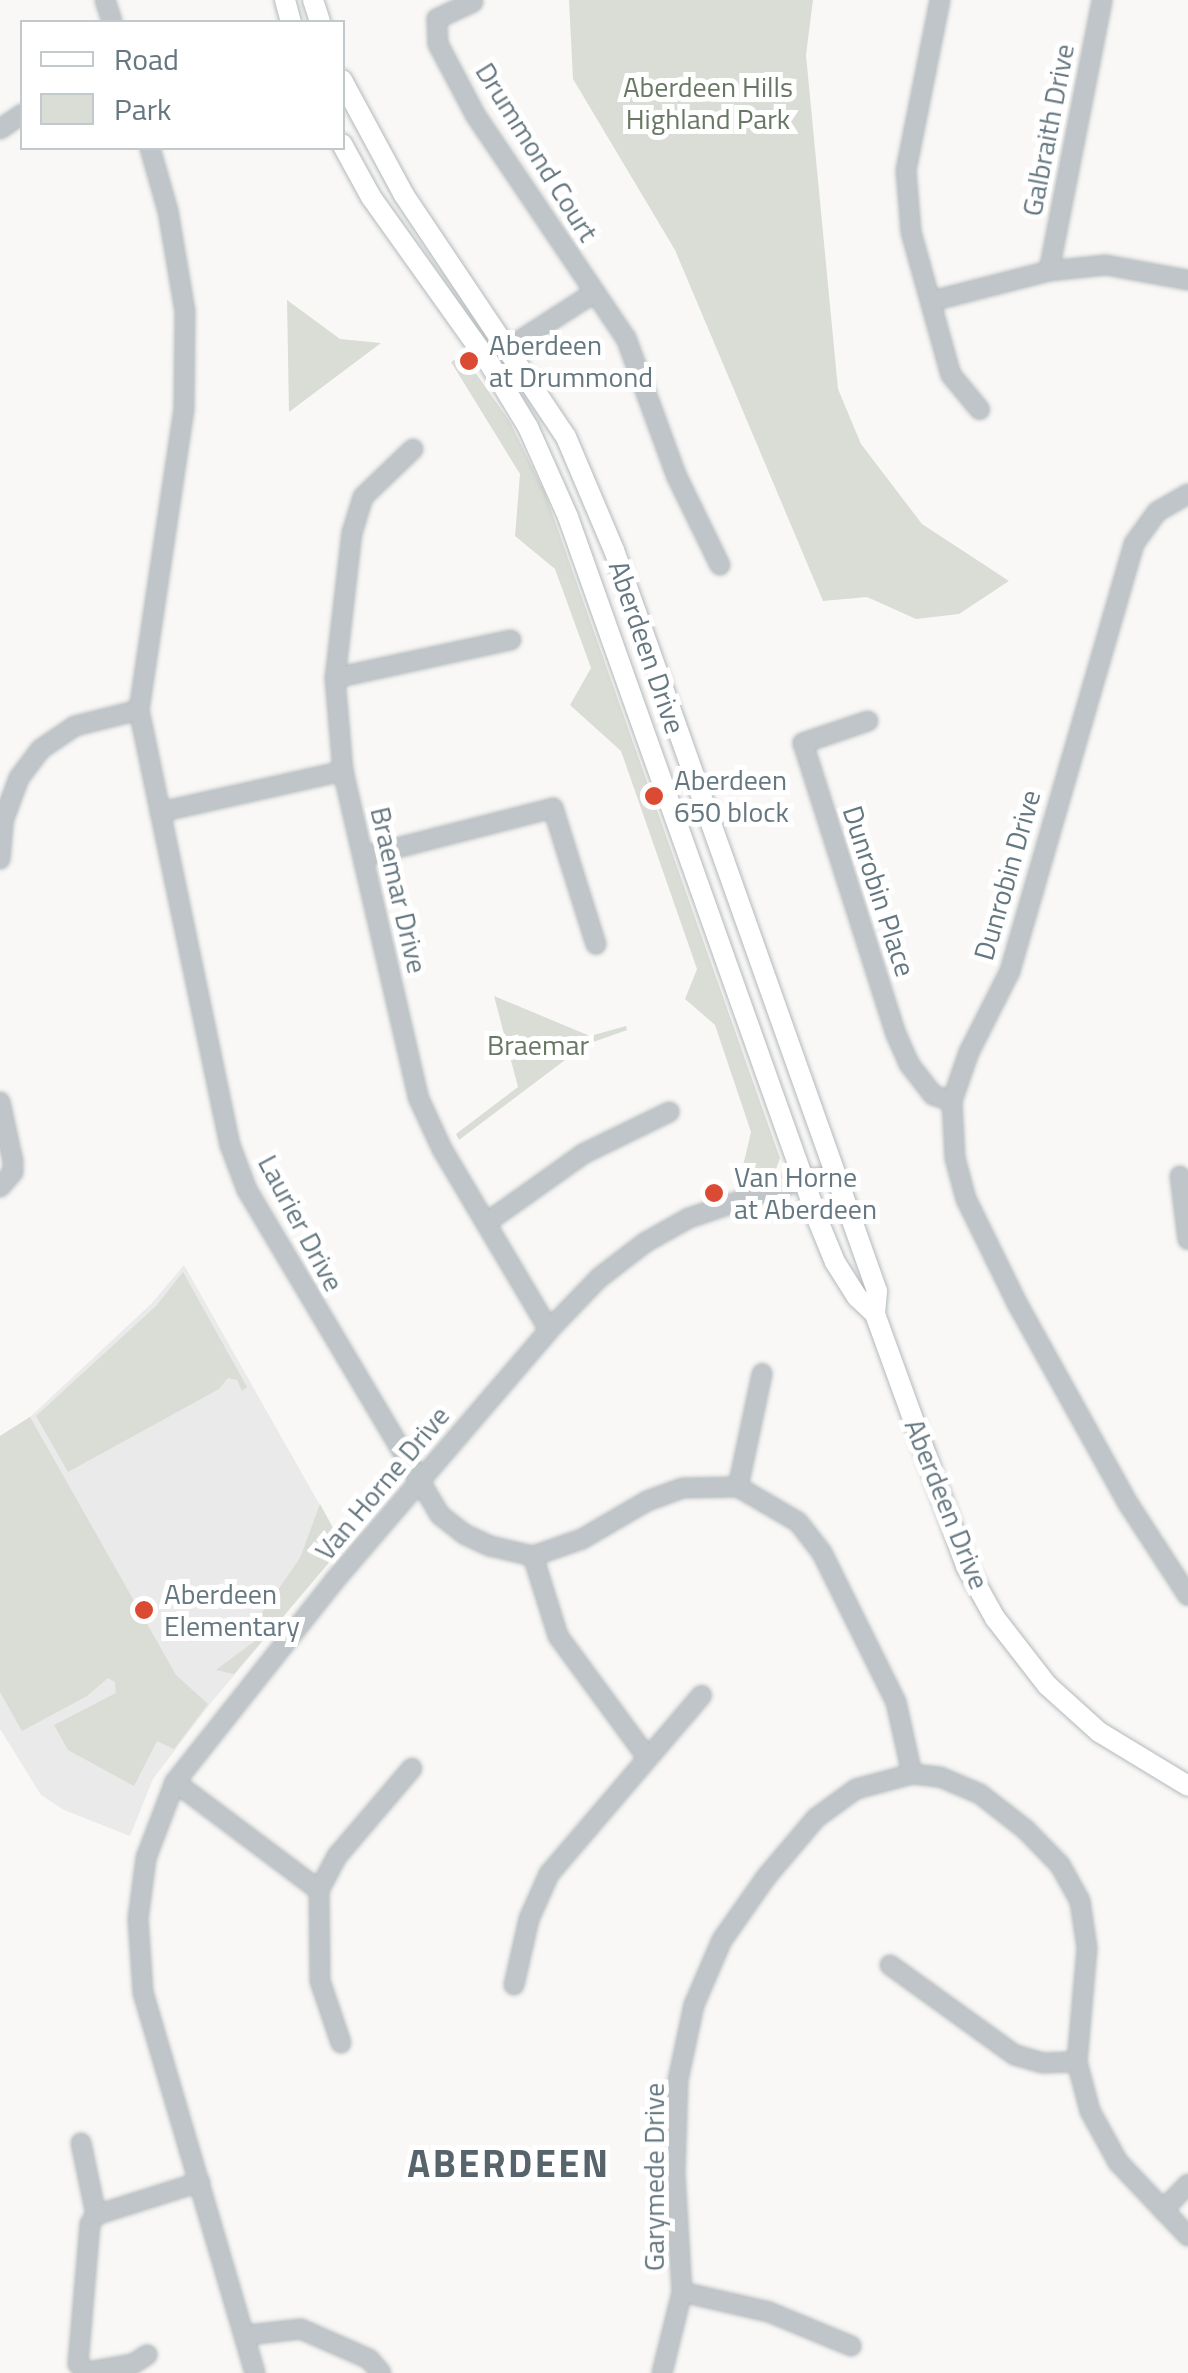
<!DOCTYPE html>
<html>
<head>
<meta charset="utf-8">
<style>
  body { margin:0 }
  #map { position:relative; width:1188px; height:2373px; overflow:hidden; background:#f9f8f6; font-family:"Titillium Web",sans-serif }
  div>[style] { position:absolute }
  [style*='--x'] { left:calc(var(--x)*1px); top:calc(var(--y)*1px); width:calc(var(--w)*1px); rotate:calc(var(--a)*1deg) }
  .built>* { inset:0; background:#e9eae9 }
  .green>* { inset:0; background:#d9ddd5 }
  .roads { filter:drop-shadow(0 0 2px #b3b9bc) drop-shadow(0 0 2px #b3b9bc) }
  .minor>* { height:18px; margin:-9px; padding:0 9px; transform-origin:9px; border-radius:9px; background:#bfc5c8 }
  .major>* { height:20px; margin:-10px; padding:0 10px; transform-origin:10px; border-radius:10px; background:#fff }
  .dots>* { width:28px; height:28px; translate:-50% -50%; box-sizing:border-box; border:5px solid #fff; border-radius:50% }
  span { translate:-50% -50%; white-space:nowrap; text-align:center; line-height:1.15; -webkit-text-stroke:10px #fff; paint-order:stroke }
  .park-label { font-size:28px; color:#697864 }
  .street-label { font-size:28px; color:#657780 }
  .poi-label { font-size:28px; color:#657780 }
  .left { translate:0 -50%; text-align:left }
  .district-label { font-size:38px; color:#57646b; font-weight:700; letter-spacing:2.5px }
  .legend { position:absolute; left:20px; top:20px; width:325px; height:130px; box-sizing:border-box; background:#fff; border:2px solid #c1c9cc; margin:0; padding:12px 18px; list-style:none; font-size:30px; color:#657780 }
  .legend li { display:flex; align-items:center; gap:20px; height:50px }
  .legend b { width:50px; border:2px solid #c1c9cc }
</style>
</head>
<body>
<div id="map">
  <div class="built">
    <i style="clip-path:polygon(184px 1265px,343px 1546px,210px 1704px,153px 1779px,130px 1836px,64px 1810px,41px 1795px,0 1729px,0 1436px,30px 1417px,152px 1303px)"></i>
  </div>
  <div class="green">
    <i style="clip-path:polygon(569px 0,813px 0,806px 55px,838px 389px,861px 444px,922px 524px,1009px 581px,959px 614px,916px 619px,867px 597px,823px 601px,675px 250px,573px 79px)"></i>
    <i style="clip-path:polygon(287px 300px,340px 339px,381px 343px,289px 412px)"></i>
    <i style="clip-path:polygon(463px 355px,510px 422px,545px 493px,780px 1158px,775px 1172px,739px 1183px,751px 1132px,715px 1025px,685px 999px,697px 969px,621px 751px,570px 705px,591px 668px,555px 569px,515px 536px,520px 474px,451px 362px)"></i>
    <i style="clip-path:polygon(494px 996px,590px 1036px,626px 1026px,627px 1030px,585px 1045px,459px 1140px,456px 1134px,518px 1087px)"></i>
    <i style="clip-path:polygon(183px 1272px,247px 1387px,242px 1391px,237px 1380px,228px 1378px,219px 1389px,68px 1472px,36px 1416px,156px 1306px)"></i>
    <i style="clip-path:polygon(30px 1417px,176px 1675px,208px 1704px,174px 1749px,157px 1741px,134px 1786px,68px 1750px,54px 1725px,116px 1693px,115px 1682px,108px 1678px,87px 1696px,22px 1731px,0 1692px,0 1436px)"></i>
    <i style="clip-path:polygon(320px 1504px,343px 1546px,234px 1674px,216px 1670px,256px 1640px,250px 1630px,300px 1558px)"></i>
  </div>
  <div class="roads">
    <div class="minor">
      <i style="--x:105;--y:0;--w:23;--a:72"></i>
      <i style="--x:940;--y:0;--w:173;--a:101.3"></i>
      <i style="--x:906;--y:170;--w:62;--a:85.4"></i>
      <i style="--x:911;--y:232;--w:148;--a:74.4"></i>
      <i style="--x:951;--y:375;--w:45;--a:50.4"></i>
      <i style="--x:473;--y:2;--w:40;--a:155"></i>
      <i style="--x:437;--y:19;--w:25;--a:88"></i>
      <i style="--x:438;--y:44;--w:81;--a:62.2"></i>
      <i style="--x:476;--y:116;--w:268;--a:56"></i>
      <i style="--x:626;--y:338;--w:148;--a:69.9"></i>
      <i style="--x:677;--y:477;--w:98;--a:64"></i>
      <i style="--x:0;--y:129;--w:27;--a:-34"></i>
      <i style="--x:150;--y:148;--w:66;--a:74.1"></i>
      <i style="--x:168;--y:211;--w:101;--a:80.4"></i>
      <i style="--x:185;--y:311;--w:98;--a:90.6"></i>
      <i style="--x:184;--y:409;--w:304;--a:98.5"></i>
      <i style="--x:139;--y:710;--w:444;--a:78.2"></i>
      <i style="--x:230;--y:1145;--w:48;--a:69.3"></i>
      <i style="--x:247;--y:1190;--w:378;--a:59.3"></i>
      <i style="--x:440;--y:1515;--w:31;--a:38"></i>
      <i style="--x:464;--y:1534;--w:29;--a:25"></i>
      <i style="--x:490;--y:1546;--w:44;--a:13.1"></i>
      <i style="--x:533;--y:1556;--w:52;--a:-19.1"></i>
      <i style="--x:582;--y:1539;--w:75;--a:-30.3"></i>
      <i style="--x:647;--y:1501;--w:38;--a:-20"></i>
      <i style="--x:683;--y:1488;--w:55;--a:-1"></i>
      <i style="--x:738;--y:1487;--w:69;--a:30.3"></i>
      <i style="--x:798;--y:1522;--w:39;--a:52"></i>
      <i style="--x:822;--y:1553;--w:166;--a:63.6"></i>
      <i style="--x:896;--y:1702;--w:74;--a:77.5"></i>
      <i style="--x:1049;--y:271;--w:276;--a:-78.9"></i>
      <i style="--x:932;--y:301;--w:121;--a:-14.4"></i>
      <i style="--x:1049;--y:271;--w:57;--a:-6"></i>
      <i style="--x:1106;--y:265;--w:83;--a:10.4"></i>
      <i style="--x:488;--y:361;--w:126;--a:-32.7"></i>
      <i style="--x:413;--y:449;--w:69;--a:136.2"></i>
      <i style="--x:363;--y:497;--w:37;--a:107"></i>
      <i style="--x:352;--y:532;--w:147;--a:96.6"></i>
      <i style="--x:335;--y:678;--w:93;--a:85.1"></i>
      <i style="--x:343;--y:771;--w:335;--a:77"></i>
      <i style="--x:418;--y:1097;--w:57;--a:65.2"></i>
      <i style="--x:442;--y:1149;--w:210;--a:59.4"></i>
      <i style="--x:1188;--y:494;--w:36;--a:150"></i>
      <i style="--x:1157;--y:512;--w:39;--a:126"></i>
      <i style="--x:1134;--y:544;--w:445;--a:106.2"></i>
      <i style="--x:1010;--y:971;--w:91;--a:116.8"></i>
      <i style="--x:969;--y:1052;--w:52;--a:109.1"></i>
      <i style="--x:952;--y:1101;--w:57;--a:87"></i>
      <i style="--x:955;--y:1158;--w:42;--a:75"></i>
      <i style="--x:966;--y:1199;--w:118;--a:63.9"></i>
      <i style="--x:1018;--y:1305;--w:229;--a:61"></i>
      <i style="--x:1129;--y:1505;--w:108;--a:57"></i>
      <i style="--x:335;--y:678;--w:180;--a:-12.2"></i>
      <i style="--x:868;--y:721;--w:69;--a:161.3"></i>
      <i style="--x:803;--y:743;--w:303;--a:72.3"></i>
      <i style="--x:895;--y:1032;--w:35;--a:66"></i>
      <i style="--x:909;--y:1064;--w:39;--a:52"></i>
      <i style="--x:933;--y:1095;--w:20;--a:18"></i>
      <i style="--x:160;--y:812;--w:188;--a:-12.6"></i>
      <i style="--x:365;--y:856;--w:194;--a:-14.3"></i>
      <i style="--x:553;--y:808;--w:143;--a:72.5"></i>
      <i style="--x:0;--y:859;--w:38;--a:-85"></i>
      <i style="--x:3;--y:821;--w:46;--a:-69.6"></i>
      <i style="--x:19;--y:778;--w:36;--a:-53"></i>
      <i style="--x:41;--y:749;--w:41;--a:-34.1"></i>
      <i style="--x:75;--y:726;--w:66;--a:-14"></i>
      <i style="--x:0;--y:1102;--w:60;--a:77.6"></i>
      <i style="--x:13;--y:1161;--w:11;--a:90"></i>
      <i style="--x:13;--y:1172;--w:20;--a:131"></i>
      <i style="--x:1180;--y:1176;--w:64;--a:82.9"></i>
      <i style="--x:486;--y:1223;--w:119;--a:-35.4"></i>
      <i style="--x:583;--y:1154;--w:96;--a:-26"></i>
      <i style="--x:738;--y:1487;--w:116;--a:-78"></i>
      <i style="--x:533;--y:1556;--w:84;--a:72.6"></i>
      <i style="--x:558;--y:1636;--w:149;--a:53.7"></i>
      <i style="--x:175;--y:1782;--w:180;--a:36.9"></i>
      <i style="--x:890;--y:1965;--w:154;--a:35.8"></i>
      <i style="--x:1015;--y:2055;--w:29;--a:16"></i>
      <i style="--x:1043;--y:2063;--w:34;--a:-2"></i>
      <i style="--x:514;--y:1985;--w:68;--a:-77.2"></i>
      <i style="--x:529;--y:1919;--w:49;--a:-66"></i>
      <i style="--x:549;--y:1874;--w:235;--a:-49.5"></i>
      <i style="--x:341;--y:2043;--w:65;--a:-108.7"></i>
      <i style="--x:320;--y:1981;--w:91;--a:-90.6"></i>
      <i style="--x:319;--y:1890;--w:40;--a:-62"></i>
      <i style="--x:338;--y:1855;--w:114;--a:-49.6"></i>
      <i style="--x:81;--y:2143;--w:74;--a:78.2"></i>
      <i style="--x:96;--y:2215;--w:11;--a:124"></i>
      <i style="--x:90;--y:2224;--w:141;--a:94.9"></i>
      <i style="--x:78;--y:2364;--w:12;--a:42"></i>
      <i style="--x:87;--y:2372;--w:47;--a:-9.9"></i>
      <i style="--x:133;--y:2364;--w:17;--a:-33"></i>
      <i style="--x:1163;--y:2210;--w:36;--a:-46"></i>
      <i style="--x:96;--y:2215;--w:109;--a:-17.6"></i>
      <i style="--x:682;--y:2292;--w:89;--a:12.9"></i>
      <i style="--x:769;--y:2312;--w:89;--a:22.5"></i>
      <i style="--x:248;--y:2335;--w:53;--a:-6.5"></i>
      <i style="--x:301;--y:2329;--w:74;--a:23.8"></i>
      <i style="--x:369;--y:2359;--w:18;--a:49"></i>
      <i style="--x:255;--y:2373;--w:397;--a:-106.4"></i>
      <i style="--x:143;--y:1992;--w:73;--a:-93.9"></i>
      <i style="--x:138;--y:1919;--w:62;--a:-82.5"></i>
      <i style="--x:146;--y:1858;--w:81;--a:-69.1"></i>
      <i style="--x:175;--y:1782;--w:258;--a:-51.6"></i>
      <i style="--x:335;--y:1580;--w:329;--a:-49.4"></i>
      <i style="--x:549;--y:1330;--w:72;--a:-46.1"></i>
      <i style="--x:599;--y:1278;--w:59;--a:-37.5"></i>
      <i style="--x:646;--y:1242;--w:49;--a:-29.2"></i>
      <i style="--x:689;--y:1218;--w:122;--a:-18.6"></i>
      <i style="--x:805;--y:1179;--w:27;--a:-6"></i>
      <i style="--x:662;--y:2373;--w:83;--a:-76.1"></i>
      <i style="--x:682;--y:2292;--w:119;--a:-93.4"></i>
      <i style="--x:675;--y:2173;--w:93;--a:-88.2"></i>
      <i style="--x:678;--y:2080;--w:77;--a:-78"></i>
      <i style="--x:694;--y:2005;--w:71;--a:-66.7"></i>
      <i style="--x:722;--y:1940;--w:78;--a:-54.9"></i>
      <i style="--x:767;--y:1876;--w:76;--a:-49.8"></i>
      <i style="--x:816;--y:1818;--w:49;--a:-35.9"></i>
      <i style="--x:856;--y:1789;--w:58;--a:-15"></i>
      <i style="--x:912;--y:1774;--w:28;--a:6"></i>
      <i style="--x:940;--y:1777;--w:43;--a:23"></i>
      <i style="--x:980;--y:1794;--w:58;--a:38"></i>
      <i style="--x:1026;--y:1830;--w:49;--a:45.8"></i>
      <i style="--x:1060;--y:1865;--w:41;--a:60.9"></i>
      <i style="--x:1080;--y:1901;--w:48;--a:81.5"></i>
      <i style="--x:1087;--y:1948;--w:114;--a:95"></i>
      <i style="--x:1077;--y:2062;--w:51;--a:75.1"></i>
      <i style="--x:1090;--y:2111;--w:58;--a:61.2"></i>
      <i style="--x:1118;--y:2162;--w:102;--a:46.6"></i>
    </div>
    <div class="major">
      <i style="--x:285;--y:0;--w:23;--a:75"></i>
      <i style="--x:313;--y:0;--w:23;--a:72"></i>
      <i style="--x:342;--y:80;--w:131;--a:61.7"></i>
      <i style="--x:404;--y:195;--w:291;--a:56.2"></i>
      <i style="--x:566;--y:437;--w:123;--a:67"></i>
      <i style="--x:614;--y:550;--w:786;--a:70.46"></i>
      <i style="--x:877;--y:1291;--w:23;--a:95"></i>
      <i style="--x:875;--y:1314;--w:268;--a:70.1"></i>
      <i style="--x:966;--y:1566;--w:60;--a:60.9"></i>
      <i style="--x:995;--y:1618;--w:85;--a:52.2"></i>
      <i style="--x:1047;--y:1685;--w:70;--a:42.1"></i>
      <i style="--x:1099;--y:1732;--w:104;--a:31.2"></i>
      <i style="--x:342;--y:144;--w:60;--a:61.3"></i>
      <i style="--x:371;--y:197;--w:201;--a:54.5"></i>
      <i style="--x:488;--y:361;--w:77;--a:58.8"></i>
      <i style="--x:528;--y:427;--w:98;--a:66"></i>
      <i style="--x:568;--y:517;--w:749;--a:70.43"></i>
      <i style="--x:819;--y:1223;--w:42;--a:67.7"></i>
      <i style="--x:835;--y:1262;--w:41;--a:57.8"></i>
      <i style="--x:857;--y:1297;--w:25;--a:43"></i>
    </div>
  </div>
  <div class="dots">
    <i style="left:469px;top:361px;background:#db4b34"></i>
    <i style="left:654px;top:796px;background:#db4b34"></i>
    <i style="left:714px;top:1193px;background:#db4b34"></i>
    <i style="left:144px;top:1610px;background:#db4b34"></i>
  </div>
  <div class="park-label">
    <span style="left:708px;top:103px">Aberdeen Hills<br>Highland Park</span>
    <span style="left:538px;top:1045px">Braemar</span>
  </div>
  <div class="street-label">
    <span style="left:1048px;top:130px;rotate:-79deg">Galbraith Drive</span>
    <span style="left:537px;top:152px;rotate:58deg">Drummond Court</span>
    <span style="left:647px;top:647px;rotate:71deg">Aberdeen Drive</span>
    <span style="left:1007px;top:875px;rotate:-74deg">Dunrobin Drive</span>
    <span style="left:399px;top:890px;rotate:77deg">Braemar Drive</span>
    <span style="left:879px;top:891px;rotate:72deg">Dunrobin Place</span>
    <span style="left:301px;top:1223px;rotate:62deg">Laurier Drive</span>
    <span style="left:382px;top:1483px;rotate:-50deg">Van Horne Drive</span>
    <span style="left:947px;top:1504px;rotate:68deg">Aberdeen Drive</span>
    <span style="left:654px;top:2177px;rotate:-90deg">Garymede Drive</span>
  </div>
  <div class="poi-label">
    <span class="left" style="left:489px;top:361px">Aberdeen<br>at Drummond</span>
    <span class="left" style="left:674px;top:796px">Aberdeen<br>650 block</span>
    <span class="left" style="left:734px;top:1193px">Van Horne<br>at Aberdeen</span>
    <span class="left" style="left:164px;top:1610px">Aberdeen<br>Elementary</span>
  </div>
  <div class="district-label">
    <span style="left:509px;top:2164px">ABERDEEN</span>
  </div>
  <ul class="legend">
  <li><b style="height:12px;background:#fff"></b>Road</li>
  <li><b style="height:28px;background:#d9ddd5"></b>Park</li>
  </ul>
</div>
</body>
</html>
